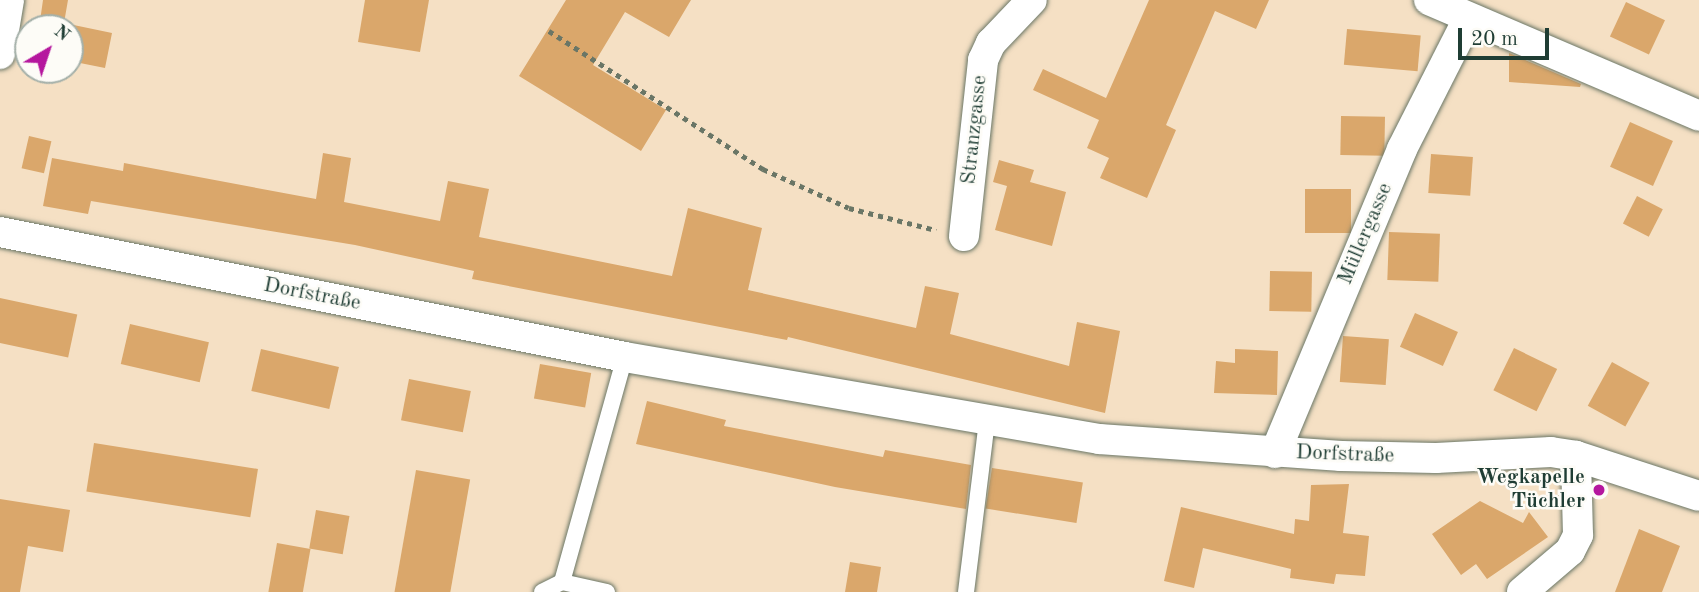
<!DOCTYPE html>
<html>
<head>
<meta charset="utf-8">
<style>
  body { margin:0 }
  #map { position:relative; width:1699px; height:592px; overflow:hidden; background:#f5e0c4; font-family:"Old Standard TT",serif }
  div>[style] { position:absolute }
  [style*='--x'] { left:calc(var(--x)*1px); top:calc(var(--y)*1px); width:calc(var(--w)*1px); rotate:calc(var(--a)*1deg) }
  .building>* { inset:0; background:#daa76b; transform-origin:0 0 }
  .path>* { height:4.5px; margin-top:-2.25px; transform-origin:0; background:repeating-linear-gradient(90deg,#6a7666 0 5px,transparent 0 10px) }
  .roads { filter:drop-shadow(0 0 2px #6a7666) drop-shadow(0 0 2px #6a7666) }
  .lane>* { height:16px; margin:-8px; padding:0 8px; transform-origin:8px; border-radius:8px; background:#fff }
  .street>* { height:30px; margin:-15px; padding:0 15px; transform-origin:15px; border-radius:15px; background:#fff }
  .dots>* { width:19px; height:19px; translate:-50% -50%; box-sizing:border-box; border:4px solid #fdfcf7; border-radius:50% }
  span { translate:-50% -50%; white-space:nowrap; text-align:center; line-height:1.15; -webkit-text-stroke:5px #fdfcf7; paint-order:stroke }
  .street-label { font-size:21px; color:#1f3d34 }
  .poi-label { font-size:21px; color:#1f3d34; font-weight:700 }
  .right { translate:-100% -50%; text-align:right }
  .north { position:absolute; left:14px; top:14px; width:70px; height:70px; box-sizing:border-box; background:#fdfcf7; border:2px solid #a4b0a9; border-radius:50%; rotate:39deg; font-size:19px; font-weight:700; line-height:28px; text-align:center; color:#1f3d34 }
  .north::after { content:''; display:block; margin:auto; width:24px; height:32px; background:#b5179e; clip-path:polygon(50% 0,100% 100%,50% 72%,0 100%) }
  .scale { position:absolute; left:1458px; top:28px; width:91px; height:32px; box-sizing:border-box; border:4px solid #1f3d34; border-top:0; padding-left:9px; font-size:21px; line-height:24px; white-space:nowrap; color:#1f3d34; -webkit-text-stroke:5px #fdfcf7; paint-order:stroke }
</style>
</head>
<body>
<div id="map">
  <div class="building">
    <i style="clip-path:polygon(43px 0,68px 0,64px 23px,112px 33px,105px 68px,70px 61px,70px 28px,39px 28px)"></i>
    <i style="clip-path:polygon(365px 0,429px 0,420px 52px,358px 42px)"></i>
    <i style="clip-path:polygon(566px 0,691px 0,669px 37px,625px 12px,593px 65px,666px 110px,641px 151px,519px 76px)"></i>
    <i style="clip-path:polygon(1149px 0,1269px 0,1256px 29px,1215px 11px,1166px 125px,1176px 130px,1147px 198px,1100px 178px,1109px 158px,1087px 148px,1099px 120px,1033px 90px,1043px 69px,1106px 98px)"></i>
    <i style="left:1626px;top:2px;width:43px;height:38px;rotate:25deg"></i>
    <i style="left:1347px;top:29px;width:74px;height:36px;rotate:5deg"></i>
    <i style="clip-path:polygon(1509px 53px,1581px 84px,1580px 87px,1509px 82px)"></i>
    <i style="clip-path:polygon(40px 70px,68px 70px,67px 79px,39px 76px)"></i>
    <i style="left:1341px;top:116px;width:44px;height:39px;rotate:1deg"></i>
    <i style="left:1630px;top:122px;width:47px;height:49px;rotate:24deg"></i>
    <i style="left:29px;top:136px;width:23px;height:33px;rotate:13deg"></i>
    <i style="clip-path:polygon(323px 153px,351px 158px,344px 202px,440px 221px,448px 181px,489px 189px,479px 237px,672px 276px,688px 208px,762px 228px,748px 290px,916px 328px,925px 286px,959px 293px,950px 334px,1069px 366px,1077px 322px,1120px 331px,1105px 413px,788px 337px,787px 340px,472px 279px,474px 271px,355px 245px,91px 201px,88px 214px,43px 206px,52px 158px,123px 171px,124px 163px,316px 199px)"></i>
    <i style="left:1431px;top:154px;width:42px;height:39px;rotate:4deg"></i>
    <i style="clip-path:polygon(999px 160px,1034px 170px,1030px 182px,1066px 192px,1052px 246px,995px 230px,1007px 186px,993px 182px)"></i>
    <i style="left:1305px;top:189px;width:46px;height:44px"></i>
    <i style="left:1637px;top:196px;width:29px;height:31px;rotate:27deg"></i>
    <i style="left:1389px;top:232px;width:51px;height:48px;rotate:2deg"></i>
    <i style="left:1270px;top:271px;width:42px;height:40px;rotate:1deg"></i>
    <i style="left:0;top:298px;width:79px;height:44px;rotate:12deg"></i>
    <i style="left:1415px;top:313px;width:47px;height:37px;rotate:24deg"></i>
    <i style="left:130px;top:324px;width:81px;height:41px;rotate:13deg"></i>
    <i style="left:1343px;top:336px;width:46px;height:46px;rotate:4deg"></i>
    <i style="left:1514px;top:348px;width:48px;height:47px;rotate:26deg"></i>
    <i style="left:261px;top:349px;width:80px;height:43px;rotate:13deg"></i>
    <i style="clip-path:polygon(1235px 349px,1278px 351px,1277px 395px,1214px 393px,1216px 361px,1235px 363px)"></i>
    <i style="left:1612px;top:362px;width:43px;height:50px;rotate:29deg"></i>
    <i style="left:540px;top:364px;width:52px;height:35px;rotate:10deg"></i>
    <i style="left:409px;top:379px;width:63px;height:42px;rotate:11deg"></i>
    <i style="clip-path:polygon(647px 401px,726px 420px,724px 426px,883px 457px,885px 450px,971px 465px,966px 509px,835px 487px,636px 444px)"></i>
    <i style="left:94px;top:443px;width:166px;height:49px;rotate:9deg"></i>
    <i style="left:992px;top:468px;width:92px;height:41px;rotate:9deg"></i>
    <i style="left:416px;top:470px;width:55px;height:124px;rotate:10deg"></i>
    <i style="clip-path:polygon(1349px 484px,1343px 533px,1369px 536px,1365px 576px,1336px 574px,1334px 584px,1290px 578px,1291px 569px,1203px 548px,1194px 588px,1164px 581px,1181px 507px,1294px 534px,1295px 519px,1309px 521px,1311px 485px)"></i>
    <i style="clip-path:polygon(0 499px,70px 510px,63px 552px,28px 546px,20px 592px,0 592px)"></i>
    <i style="clip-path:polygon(1480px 501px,1523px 523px,1529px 512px,1548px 537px,1487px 579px,1476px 564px,1461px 575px,1432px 534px)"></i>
    <i style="left:316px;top:510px;width:34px;height:39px;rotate:10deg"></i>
    <i style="clip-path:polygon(1639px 529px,1680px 546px,1662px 592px,1615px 592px)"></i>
    <i style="left:277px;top:543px;width:34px;height:50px;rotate:10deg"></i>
    <i style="clip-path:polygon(850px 562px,881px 567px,877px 592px,845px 592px)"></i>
  </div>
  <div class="path">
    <i style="--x:549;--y:31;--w:255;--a:32.8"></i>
    <i style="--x:763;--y:169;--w:94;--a:24.4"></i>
    <i style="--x:849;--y:208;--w:90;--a:14.2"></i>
  </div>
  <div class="roads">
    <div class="lane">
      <i style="--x:562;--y:582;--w:46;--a:12.5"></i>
      <i style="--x:542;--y:592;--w:22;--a:-27"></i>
      <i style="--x:562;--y:582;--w:234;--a:-74.4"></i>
      <i style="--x:966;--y:592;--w:173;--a:-83"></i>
    </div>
    <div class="street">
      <i style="--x:1429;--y:0;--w:294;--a:23.2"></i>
      <i style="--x:0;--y:54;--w:55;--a:-80.5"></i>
      <i style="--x:0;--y:232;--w:637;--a:11.31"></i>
      <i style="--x:625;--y:357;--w:481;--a:9.8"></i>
      <i style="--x:1099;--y:439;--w:243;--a:4"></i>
      <i style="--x:1341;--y:456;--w:95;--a:1.2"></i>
      <i style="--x:1436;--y:458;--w:115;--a:-3"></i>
      <i style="--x:1551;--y:452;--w:25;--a:9"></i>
      <i style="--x:1576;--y:456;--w:129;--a:18"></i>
      <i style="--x:964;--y:236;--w:177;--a:-83.8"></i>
      <i style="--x:983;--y:60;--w:19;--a:-65"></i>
      <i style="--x:991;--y:43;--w:59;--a:-46.4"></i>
      <i style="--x:1275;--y:453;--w:329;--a:-67.3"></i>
      <i style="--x:1402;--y:149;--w:146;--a:-63.1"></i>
      <i style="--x:1522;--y:592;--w:63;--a:-40.5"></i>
      <i style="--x:1570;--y:551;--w:18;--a:-63"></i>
      <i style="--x:1578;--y:535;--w:79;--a:-91.5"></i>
    </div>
  </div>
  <div class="dots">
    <i style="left:1599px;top:490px;background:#b5179e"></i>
  </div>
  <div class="street-label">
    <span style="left:975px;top:130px;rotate:-84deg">Stranzgasse</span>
    <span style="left:1366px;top:234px;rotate:-67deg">Müllergasse</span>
    <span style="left:312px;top:295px;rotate:11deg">Dorfstraße</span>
    <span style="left:1345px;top:455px;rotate:2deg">Dorfstraße</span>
  </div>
  <div class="poi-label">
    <span class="right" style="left:1585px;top:490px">Wegkapelle<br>Tüchler</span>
  </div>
  <div class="north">N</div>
  <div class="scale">20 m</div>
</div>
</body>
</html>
